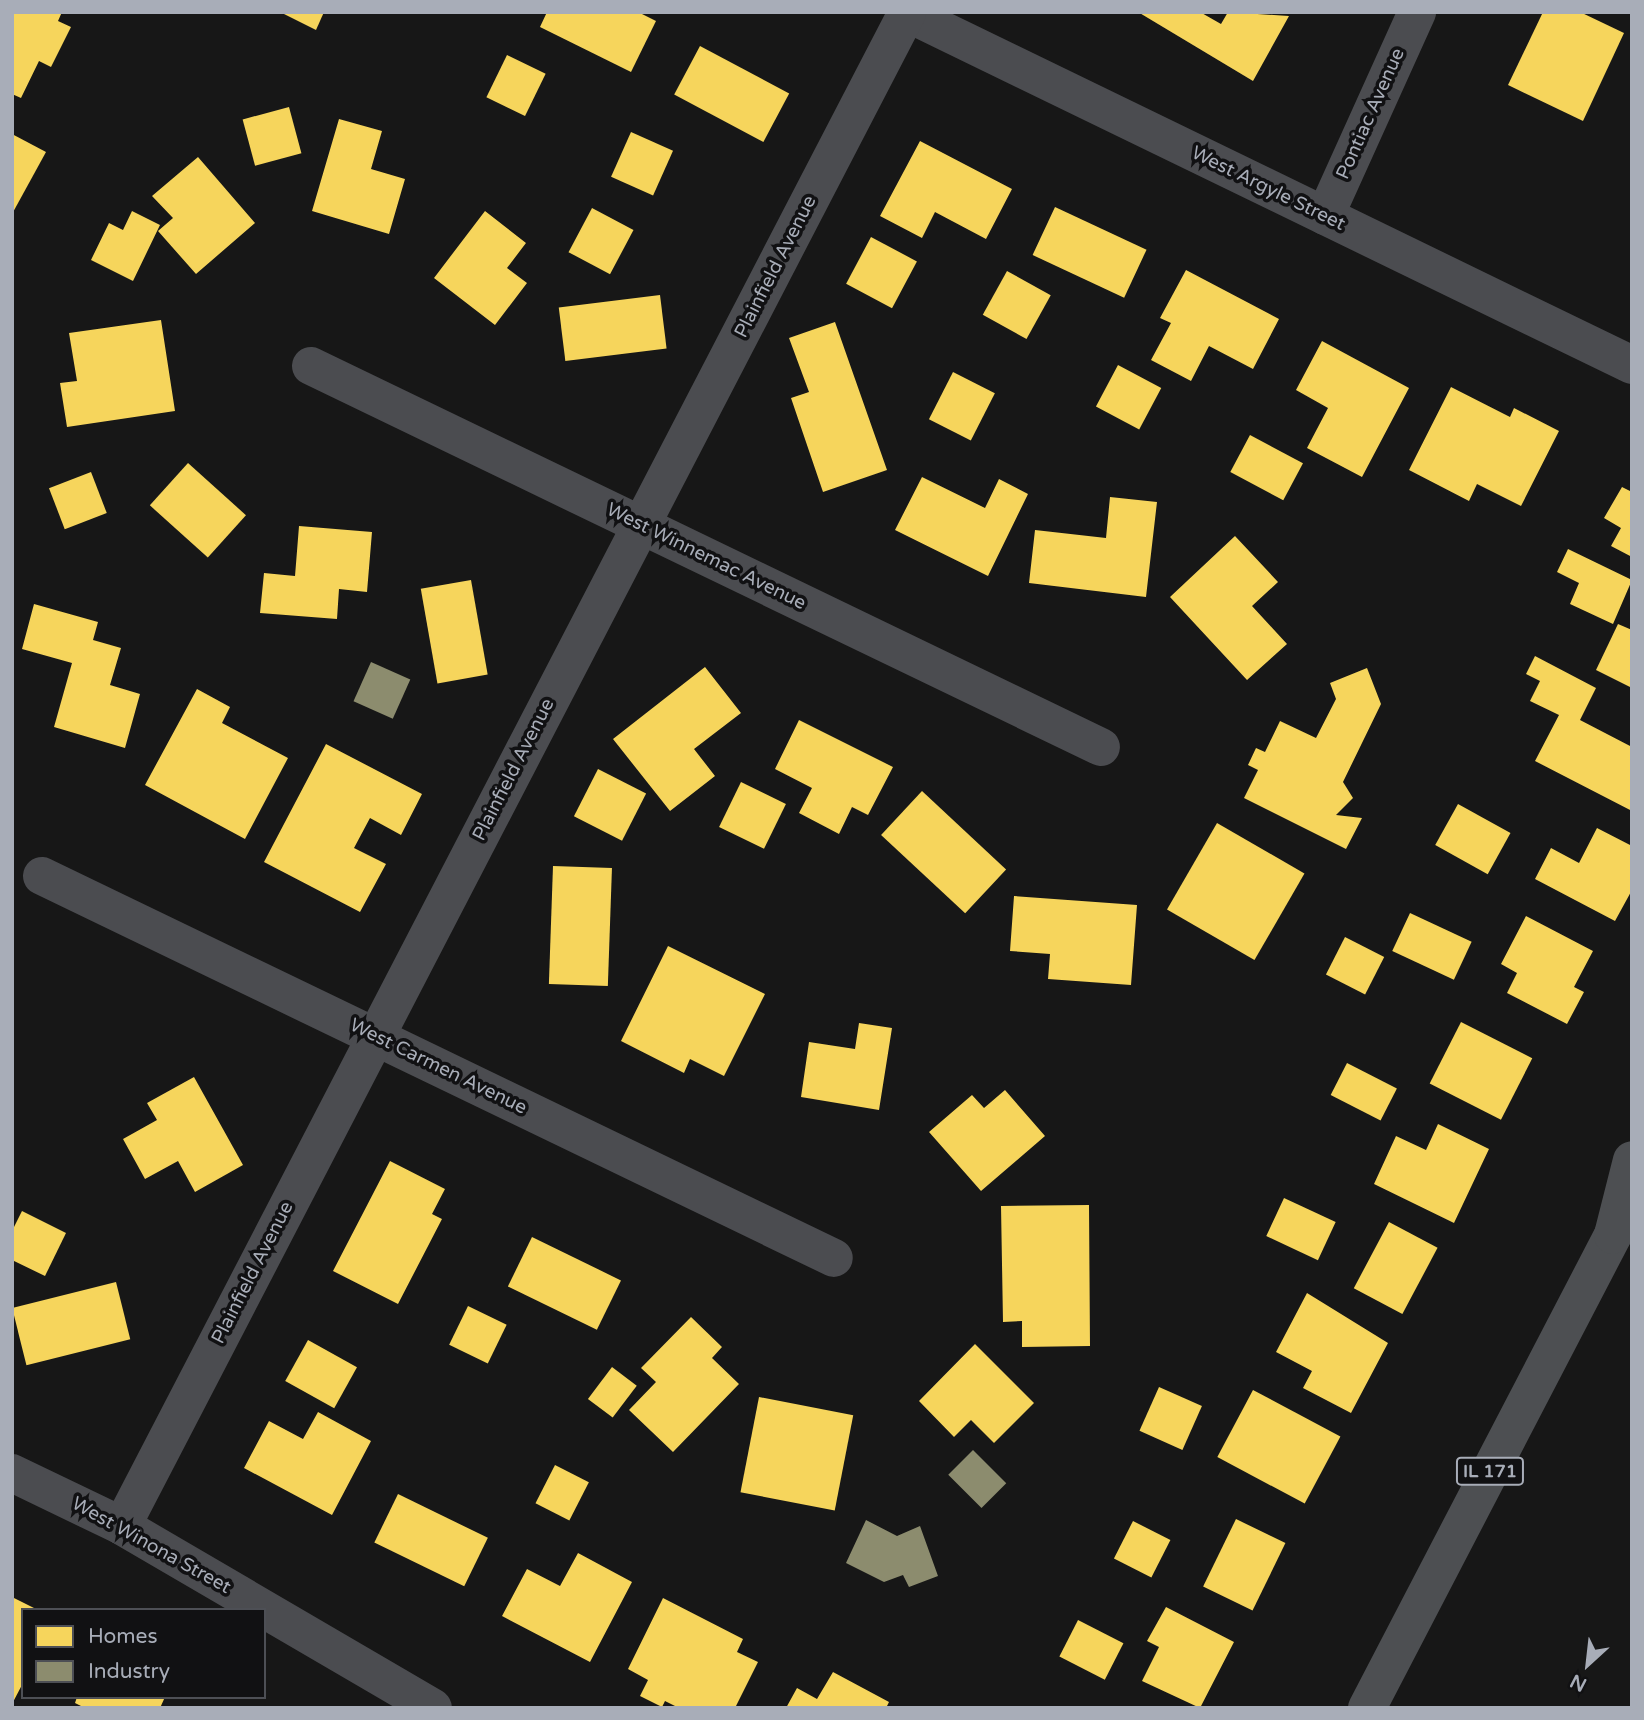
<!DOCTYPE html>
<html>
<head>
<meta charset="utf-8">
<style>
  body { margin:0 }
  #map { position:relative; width:1644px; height:1720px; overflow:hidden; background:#171717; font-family:"Varela Round",sans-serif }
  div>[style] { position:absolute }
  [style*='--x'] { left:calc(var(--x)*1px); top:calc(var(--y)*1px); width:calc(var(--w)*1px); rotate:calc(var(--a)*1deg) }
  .homes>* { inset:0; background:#f6d55c; transform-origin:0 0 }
  .industry>* { inset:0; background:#8c8c6e; transform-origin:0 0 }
  .minor>* { height:38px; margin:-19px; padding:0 19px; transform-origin:19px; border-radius:19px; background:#4b4c50 }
  .primary>* { height:38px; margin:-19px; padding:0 19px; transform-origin:19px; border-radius:19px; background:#4d4f52 }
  span { translate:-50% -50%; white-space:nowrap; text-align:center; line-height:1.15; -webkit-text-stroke:7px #111113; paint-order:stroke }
  .shield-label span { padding:2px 5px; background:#111113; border:2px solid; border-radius:5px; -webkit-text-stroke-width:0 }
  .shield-label { font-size:18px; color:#a8adb8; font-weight:700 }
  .street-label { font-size:19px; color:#a8adb8 }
  .frame { position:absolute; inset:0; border:14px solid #a8adb8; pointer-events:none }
  .legend { position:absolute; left:21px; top:1608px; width:245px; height:91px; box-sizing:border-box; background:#111113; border:2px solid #4d4f55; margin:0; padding:9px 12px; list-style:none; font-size:21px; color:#a8adb8 }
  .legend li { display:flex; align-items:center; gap:14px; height:35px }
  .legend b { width:35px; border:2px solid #4d4f55 }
  .north { position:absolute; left:1553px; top:1629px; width:70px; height:70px; -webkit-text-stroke:5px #111113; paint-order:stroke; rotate:207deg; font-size:19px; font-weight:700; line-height:28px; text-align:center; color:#a8adb8 }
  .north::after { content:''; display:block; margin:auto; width:24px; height:32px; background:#a8adb8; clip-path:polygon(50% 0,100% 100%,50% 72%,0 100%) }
</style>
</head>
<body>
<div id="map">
  <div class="homes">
    <i style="clip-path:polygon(12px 12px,62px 12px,58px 21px,71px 27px,51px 67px,39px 61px,21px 98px,12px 94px)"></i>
    <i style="clip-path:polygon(280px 12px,324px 12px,316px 30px)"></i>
    <i style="clip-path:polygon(547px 12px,638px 12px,656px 21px,631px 72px,540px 27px)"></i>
    <i style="clip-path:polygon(1138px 12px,1200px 12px,1221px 24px,1228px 12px,1289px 16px,1253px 81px)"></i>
    <i style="clip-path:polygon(1543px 12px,1580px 12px,1624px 33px,1583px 121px,1508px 85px)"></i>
    <i style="left:700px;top:46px;width:101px;height:55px;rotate:28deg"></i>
    <i style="left:507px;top:55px;width:43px;height:47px;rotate:26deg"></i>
    <i style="left:289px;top:107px;width:48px;height:48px;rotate:75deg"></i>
    <i style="clip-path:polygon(339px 119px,382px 131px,371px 169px,405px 179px,389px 234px,312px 211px)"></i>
    <i style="left:631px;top:132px;width:46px;height:49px;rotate:24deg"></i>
    <i style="clip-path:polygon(12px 134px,46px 152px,12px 214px)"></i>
    <i style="clip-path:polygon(920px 141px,1012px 189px,986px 239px,935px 212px,922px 238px,880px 216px)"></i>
    <i style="clip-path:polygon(198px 157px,255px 223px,196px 274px,158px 231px,173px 218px,152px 196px)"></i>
    <i style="left:1055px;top:207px;width:101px;height:53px;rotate:25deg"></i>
    <i style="left:592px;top:208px;width:47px;height:50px;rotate:28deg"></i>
    <i style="clip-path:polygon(132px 211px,160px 225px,133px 281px,91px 260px,109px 223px,123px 230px)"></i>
    <i style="clip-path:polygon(485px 211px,526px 243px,507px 268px,527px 283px,495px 325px,434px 278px)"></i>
    <i style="left:871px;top:237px;width:52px;height:53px;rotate:28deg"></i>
    <i style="clip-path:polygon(1186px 270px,1279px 319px,1253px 369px,1209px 346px,1191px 381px,1151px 360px,1171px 323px,1160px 318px)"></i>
    <i style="left:1007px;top:271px;width:50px;height:50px;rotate:29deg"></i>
    <i style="left:660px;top:295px;width:54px;height:102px;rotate:83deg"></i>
    <i style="clip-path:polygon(161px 320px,175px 411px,67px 427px,60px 383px,77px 381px,69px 333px)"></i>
    <i style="clip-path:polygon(835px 322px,887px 470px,823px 492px,791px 398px,809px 392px,789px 338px)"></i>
    <i style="clip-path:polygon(1322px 341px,1409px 388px,1362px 477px,1307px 448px,1328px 408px,1296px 390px)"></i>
    <i style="left:1118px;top:365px;width:49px;height:47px;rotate:28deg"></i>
    <i style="left:953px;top:372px;width:47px;height:53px;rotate:27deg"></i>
    <i style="clip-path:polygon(1451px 387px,1510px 417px,1514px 408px,1559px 431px,1521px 506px,1477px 484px,1469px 501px,1409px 470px)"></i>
    <i style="left:1250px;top:435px;width:60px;height:42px;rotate:28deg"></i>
    <i style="left:188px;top:463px;width:78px;height:57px;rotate:42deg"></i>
    <i style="left:91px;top:472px;width:44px;height:45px;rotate:69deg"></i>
    <i style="clip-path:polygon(922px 477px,985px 508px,999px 479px,1028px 494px,988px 576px,895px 530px)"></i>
    <i style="clip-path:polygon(1622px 487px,1632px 492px,1632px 557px,1611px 546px,1621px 528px,1604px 518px)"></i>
    <i style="clip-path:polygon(1110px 497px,1157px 502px,1146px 597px,1029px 583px,1035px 530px,1106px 538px)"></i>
    <i style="clip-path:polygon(299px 526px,372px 532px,367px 592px,339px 589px,337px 619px,260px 613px,264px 573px,295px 576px)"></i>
    <i style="clip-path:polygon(1235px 536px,1278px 582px,1252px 606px,1287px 644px,1247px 680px,1170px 597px)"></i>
    <i style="clip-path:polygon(1568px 549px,1632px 580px,1613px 624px,1570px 604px,1579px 583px,1557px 572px)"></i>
    <i style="left:471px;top:580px;width:96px;height:51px;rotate:80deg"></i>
    <i style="clip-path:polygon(34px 604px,98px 622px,93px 640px,121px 648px,110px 685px,140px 694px,125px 748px,54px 727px,72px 663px,22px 649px)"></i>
    <i style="clip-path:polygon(1618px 624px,1632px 630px,1632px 688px,1596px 670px)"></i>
    <i style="clip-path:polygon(1535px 656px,1596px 688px,1580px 720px,1632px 747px,1632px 811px,1535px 761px,1559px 715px,1530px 701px,1540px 681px,1526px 674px)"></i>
    <i style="clip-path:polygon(705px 667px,741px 713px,694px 749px,715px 776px,670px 811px,613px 739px)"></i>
    <i style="clip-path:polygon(1367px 668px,1381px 704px,1343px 782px,1353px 798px,1336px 815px,1362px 818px,1346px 849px,1244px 798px,1258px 770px,1248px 765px,1256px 748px,1265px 752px,1280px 721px,1316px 738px,1336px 699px,1330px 683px)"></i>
    <i style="clip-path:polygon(197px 689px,230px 707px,222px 723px,288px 758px,245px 839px,145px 785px)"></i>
    <i style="clip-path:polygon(799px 720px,893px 767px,868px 815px,852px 807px,839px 834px,799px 813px,812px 788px,775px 769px)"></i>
    <i style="clip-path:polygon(326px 744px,422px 794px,401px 835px,370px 818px,354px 848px,386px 864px,360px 912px,264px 862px)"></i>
    <i style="left:598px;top:769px;width:54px;height:53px;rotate:27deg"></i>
    <i style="left:741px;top:782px;width:50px;height:50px;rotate:26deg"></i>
    <i style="left:922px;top:791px;width:115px;height:60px;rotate:43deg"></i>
    <i style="left:1458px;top:804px;width:60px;height:47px;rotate:29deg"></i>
    <i style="left:1217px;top:823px;width:101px;height:100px;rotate:30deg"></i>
    <i style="clip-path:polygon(1597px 828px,1632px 846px,1632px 890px,1615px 921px,1535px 879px,1551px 848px,1579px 863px)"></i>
    <i style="left:553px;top:866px;width:59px;height:118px;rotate:2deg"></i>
    <i style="clip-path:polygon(1014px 896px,1137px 905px,1131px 985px,1048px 979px,1050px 954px,1010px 951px)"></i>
    <i style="left:1410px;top:913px;width:68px;height:42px;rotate:25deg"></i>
    <i style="clip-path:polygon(1526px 916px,1593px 951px,1574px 987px,1584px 992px,1567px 1024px,1507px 993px,1517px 973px,1501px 964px)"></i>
    <i style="left:1345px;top:937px;width:44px;height:42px;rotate:27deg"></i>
    <i style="clip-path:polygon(668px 946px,765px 994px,724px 1076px,690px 1059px,684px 1073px,621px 1041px)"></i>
    <i style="left:1461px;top:1022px;width:80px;height:69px;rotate:27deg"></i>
    <i style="clip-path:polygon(859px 1023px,892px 1028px,879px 1110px,801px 1097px,809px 1042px,855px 1049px)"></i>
    <i style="left:1347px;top:1063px;width:56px;height:36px;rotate:27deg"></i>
    <i style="clip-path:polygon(194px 1077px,243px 1165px,195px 1192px,178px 1161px,145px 1179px,123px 1139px,157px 1120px,147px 1103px)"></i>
    <i style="clip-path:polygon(1005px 1090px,1045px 1136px,981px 1191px,929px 1132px,972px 1095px,984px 1108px)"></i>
    <i style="clip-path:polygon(1438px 1124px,1489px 1149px,1454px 1223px,1374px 1184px,1396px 1136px,1426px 1150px)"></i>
    <i style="clip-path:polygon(390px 1161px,445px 1189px,432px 1214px,442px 1219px,398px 1304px,333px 1271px)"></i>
    <i style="left:1284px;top:1198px;width:57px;height:42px;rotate:25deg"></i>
    <i style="clip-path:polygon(1089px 1205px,1090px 1346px,1022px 1347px,1022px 1321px,1003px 1322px,1001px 1206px)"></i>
    <i style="clip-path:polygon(22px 1211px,66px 1233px,45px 1276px,12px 1260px,12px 1231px)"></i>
    <i style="left:1389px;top:1222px;width:55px;height:75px;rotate:28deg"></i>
    <i style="left:532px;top:1237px;width:99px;height:55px;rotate:26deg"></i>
    <i style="left:116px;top:1282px;width:59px;height:107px;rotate:76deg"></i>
    <i style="clip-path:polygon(1307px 1293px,1388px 1343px,1351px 1413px,1303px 1388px,1312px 1371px,1276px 1352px)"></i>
    <i style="left:468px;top:1306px;width:43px;height:43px;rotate:26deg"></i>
    <i style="clip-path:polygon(691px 1317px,722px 1347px,712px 1358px,739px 1384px,673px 1452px,629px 1410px,656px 1382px,641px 1368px)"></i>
    <i style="left:308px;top:1340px;width:56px;height:47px;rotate:29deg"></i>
    <i style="clip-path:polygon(975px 1344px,1034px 1403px,994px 1443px,971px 1420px,954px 1437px,919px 1401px)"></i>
    <i style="left:612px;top:1367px;width:31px;height:40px;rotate:37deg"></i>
    <i style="left:1159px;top:1387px;width:47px;height:48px;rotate:24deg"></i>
    <i style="left:1253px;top:1390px;width:99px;height:76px;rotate:28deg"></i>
    <i style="left:759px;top:1397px;width:96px;height:97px;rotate:11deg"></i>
    <i style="clip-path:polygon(318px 1412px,371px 1441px,332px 1515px,244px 1468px,269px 1421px,303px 1439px)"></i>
    <i style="left:555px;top:1465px;width:38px;height:43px;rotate:27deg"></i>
    <i style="left:398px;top:1494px;width:100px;height:54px;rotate:26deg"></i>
    <i style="left:1236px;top:1519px;width:55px;height:75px;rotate:26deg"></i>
    <i style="left:1133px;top:1521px;width:42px;height:42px;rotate:27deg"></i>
    <i style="clip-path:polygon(578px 1553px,632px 1582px,590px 1662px,502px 1616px,527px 1569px,560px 1586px)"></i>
    <i style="clip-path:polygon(12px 1597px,38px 1610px,23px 1610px,23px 1683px,12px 1704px)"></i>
    <i style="clip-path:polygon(663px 1598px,743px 1639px,737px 1652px,758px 1662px,735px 1708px,679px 1708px,665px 1701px,662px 1707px,640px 1696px,648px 1680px,628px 1669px)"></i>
    <i style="clip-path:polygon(1166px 1607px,1234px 1642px,1200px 1708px,1142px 1681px,1159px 1647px,1147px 1641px)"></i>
    <i style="left:1078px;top:1620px;width:51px;height:41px;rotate:27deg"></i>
    <i style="clip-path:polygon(833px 1672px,889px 1702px,886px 1708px,786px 1708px,797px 1688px,817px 1699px)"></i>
    <i style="clip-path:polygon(77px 1697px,165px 1697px,160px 1708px,85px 1708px,75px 1703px)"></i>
  </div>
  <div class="industry">
    <i style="left:371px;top:662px;width:43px;height:43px;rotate:24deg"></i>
    <i style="left:973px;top:1450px;width:47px;height:35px;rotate:45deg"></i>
    <i style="clip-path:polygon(866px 1520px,897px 1536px,920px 1526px,938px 1576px,909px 1587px,903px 1575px,884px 1582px,846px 1563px)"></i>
  </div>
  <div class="minor">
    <i style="--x:905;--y:12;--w:808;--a:25.9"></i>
    <i style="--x:1325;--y:216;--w:224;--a:-65.7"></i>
    <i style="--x:311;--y:366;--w:877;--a:25.75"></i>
    <i style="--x:42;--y:876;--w:879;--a:25.75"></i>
    <i style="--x:12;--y:1473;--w:122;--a:25.7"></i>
    <i style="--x:122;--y:1526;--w:360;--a:30.3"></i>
    <i style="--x:122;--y:1526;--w:1705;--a:-62.58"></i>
  </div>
  <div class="primary">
    <i style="--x:1367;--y:1708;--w:533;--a:-62.52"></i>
    <i style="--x:1613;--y:1235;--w:77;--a:-75.8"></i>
  </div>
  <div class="shield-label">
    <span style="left:1490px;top:1471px">IL 171</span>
  </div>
  <div class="street-label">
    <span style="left:1371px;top:114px;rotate:-66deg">Pontiac Avenue</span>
    <span style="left:1268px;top:189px;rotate:26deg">West Argyle Street</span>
    <span style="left:776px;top:267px;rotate:-63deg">Plainfield Avenue</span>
    <span style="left:706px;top:557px;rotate:26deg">West Winnemac Avenue</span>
    <span style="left:514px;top:770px;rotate:-63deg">Plainfield Avenue</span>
    <span style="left:438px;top:1067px;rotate:26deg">West Carmen Avenue</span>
    <span style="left:253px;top:1273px;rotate:-63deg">Plainfield Avenue</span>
    <span style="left:151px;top:1546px;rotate:29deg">West Winona Street</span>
  </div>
  <div class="frame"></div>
  <ul class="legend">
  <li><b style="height:19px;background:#f6d55c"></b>Homes</li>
  <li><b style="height:19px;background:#8c8c6e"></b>Industry</li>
  </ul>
  <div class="north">N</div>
</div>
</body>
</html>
